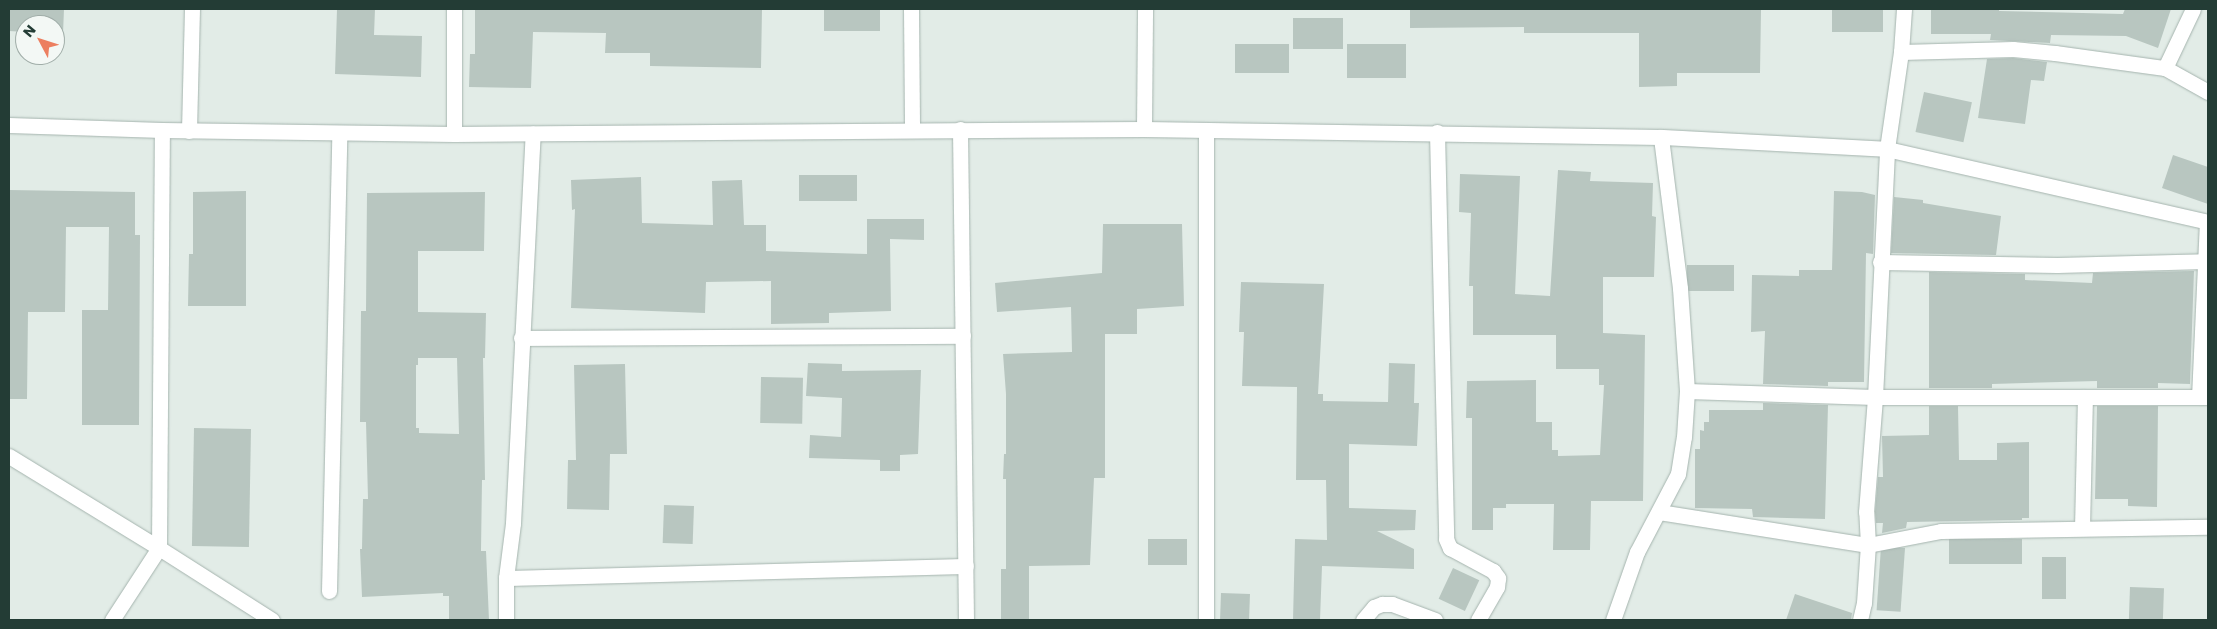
<!DOCTYPE html>
<html>
<head>
<meta charset="utf-8">
<style>
  body { margin:0 }
  #map { position:relative; width:2217px; height:629px; overflow:hidden; background:#e2ece7; font-family:Poppins,sans-serif }
  div>[style] { position:absolute }
  [style*='--x'] { left:calc(var(--x)*1px); top:calc(var(--y)*1px); width:calc(var(--w)*1px); rotate:calc(var(--a)*1deg) }
  .building>* { inset:0; background:#b8c6c0; transform-origin:0 0 }
  .roads { filter:drop-shadow(0 0 1px #a5b4ae) drop-shadow(0 0 1px #a5b4ae) }
  .minor>* { height:15px; margin:-7.5px; padding:0 7.5px; transform-origin:7.5px; border-radius:7.5px; background:#fff }
  .tertiary>* { height:15px; margin:-7.5px; padding:0 7.5px; transform-origin:7.5px; border-radius:7.5px; background:#fff }
  span { translate:-50% -50%; white-space:nowrap; text-align:center; line-height:1.15; -webkit-text-stroke:4px #f3f8f5; paint-order:stroke }
  .frame { position:absolute; inset:0; border:10px solid #233c35; pointer-events:none }
  .north { position:absolute; left:15px; top:15px; width:50px; height:50px; box-sizing:border-box; background:#f3f8f5; border:1px solid #a0ada8; border-radius:50%; rotate:310deg; font-size:14px; font-weight:700; line-height:20px; text-align:center; color:#233c35 }
  .north::after { content:''; display:block; margin:auto; width:18px; height:22px; background:#ec7f60; clip-path:polygon(50% 0,100% 100%,50% 72%,0 100%) }
</style>
</head>
<body>
<div id="map">
  <div class="building">
    <i style="clip-path:polygon(9px 9px,64px 9px,63px 34px,55px 34px,55px 25px,25px 25px,25px 32px,9px 31px)"></i>
    <i style="clip-path:polygon(337px 9px,375px 9px,374px 35px,422px 36px,421px 77px,335px 74px)"></i>
    <i style="clip-path:polygon(475px 9px,762px 9px,761px 68px,650px 66px,650px 53px,605px 53px,606px 33px,533px 32px,531px 88px,469px 87px,470px 54px,475px 54px)"></i>
    <i style="left:824px;top:9px;width:56px;height:22px"></i>
    <i style="clip-path:polygon(1410px 9px,1761px 9px,1760px 73px,1677px 73px,1677px 86px,1639px 87px,1639px 33px,1524px 33px,1524px 27px,1410px 28px)"></i>
    <i style="left:1832px;top:9px;width:51px;height:23px"></i>
    <i style="clip-path:polygon(1931px 9px,1999px 9px,1999px 11px,2123px 14px,2125px 9px,2171px 9px,2158px 48px,2126px 36px,2051px 35px,2050px 43px,1990px 40px,1991px 34px,1931px 34px)"></i>
    <i style="left:1343px;top:18px;width:31px;height:50px;rotate:90deg"></i>
    <i style="left:1235px;top:44px;width:54px;height:29px"></i>
    <i style="left:1406px;top:44px;width:34px;height:59px;rotate:90deg"></i>
    <i style="clip-path:polygon(2013px 58px,2047px 62px,2044px 81px,2031px 80px,2025px 124px,1978px 118px,1987px 59px)"></i>
    <i style="left:1924px;top:92px;width:49px;height:41px;rotate:12deg"></i>
    <i style="clip-path:polygon(2173px 155px,2208px 167px,2208px 204px,2162px 188px)"></i>
    <i style="clip-path:polygon(1558px 170px,1591px 172px,1590px 181px,1653px 183px,1652px 216px,1656px 217px,1654px 277px,1603px 277px,1603px 333px,1645px 335px,1643px 501px,1591px 501px,1590px 550px,1553px 550px,1554px 504px,1506px 504px,1506px 508px,1493px 508px,1493px 530px,1472px 530px,1472px 418px,1466px 418px,1467px 381px,1536px 380px,1536px 422px,1552px 422px,1552px 450px,1558px 450px,1558px 456px,1600px 455px,1604px 385px,1599px 385px,1599px 369px,1556px 369px,1556px 335px,1473px 335px,1473px 286px,1469px 286px,1471px 213px,1459px 212px,1460px 174px,1520px 176px,1515px 294px,1550px 296px)"></i>
    <i style="left:799px;top:175px;width:58px;height:26px"></i>
    <i style="clip-path:polygon(641px 177px,642px 223px,713px 225px,712px 181px,742px 180px,744px 225px,766px 225px,766px 251px,867px 254px,867px 219px,924px 219px,924px 240px,890px 239px,891px 311px,829px 313px,829px 323px,771px 324px,771px 281px,706px 282px,705px 313px,571px 308px,575px 209px,572px 210px,571px 180px)"></i>
    <i style="clip-path:polygon(9px 190px,135px 192px,135px 235px,140px 235px,139px 425px,82px 425px,82px 310px,108px 310px,109px 227px,66px 227px,65px 312px,28px 312px,27px 399px,9px 399px)"></i>
    <i style="clip-path:polygon(246px 191px,246px 306px,188px 306px,189px 254px,193px 254px,193px 192px)"></i>
    <i style="clip-path:polygon(1834px 191px,1862px 192px,1875px 195px,1873px 254px,1866px 253px,1864px 382px,1828px 382px,1828px 386px,1763px 384px,1765px 331px,1751px 332px,1752px 275px,1799px 276px,1799px 270px,1832px 270px)"></i>
    <i style="clip-path:polygon(evenodd,485px 192px,484px 251px,418px 251px,418px 312px,486px 313px,485px 358px,483px 358px,485px 480px,482px 480px,481px 551px,486px 551px,489px 620px,449px 620px,449px 596px,443px 596px,443px 593px,362px 597px,360px 549px,362px 549px,363px 499px,368px 499px,366px 422px,360px 422px,361px 311px,366px 311px,367px 193px,485px 192px,418px 358px,457px 358px,459px 434px,419px 433px,419px 428px,416px 428px,416px 365px,418px 365px,418px 358px)"></i>
    <i style="clip-path:polygon(1894px 197px,1923px 200px,1923px 203px,2001px 216px,1996px 255px,1891px 253px)"></i>
    <i style="clip-path:polygon(1103px 224px,1182px 224px,1184px 306px,1137px 309px,1137px 334px,1105px 334px,1105px 478px,1094px 478px,1090px 565px,1029px 566px,1029px 620px,1001px 620px,1001px 569px,1006px 569px,1006px 479px,1003px 479px,1004px 454px,1006px 454px,1006px 394px,1003px 354px,1072px 352px,1071px 307px,997px 312px,995px 283px,1102px 273px)"></i>
    <i style="left:1687px;top:265px;width:47px;height:26px"></i>
    <i style="clip-path:polygon(2194px 271px,2190px 384px,2158px 383px,2158px 388px,2097px 388px,2097px 381px,1992px 384px,1992px 388px,1929px 388px,1929px 272px,2025px 274px,2025px 280px,2092px 283px,2093px 273px)"></i>
    <i style="clip-path:polygon(1241px 282px,1324px 284px,1318px 394px,1323px 394px,1323px 401px,1388px 402px,1389px 363px,1415px 364px,1414px 403px,1419px 403px,1417px 446px,1349px 444px,1349px 508px,1416px 510px,1415px 530px,1377px 531px,1414px 549px,1414px 569px,1322px 566px,1320px 620px,1293px 620px,1295px 539px,1327px 540px,1326px 480px,1296px 480px,1297px 387px,1242px 386px,1244px 332px,1239px 332px)"></i>
    <i style="clip-path:polygon(808px 363px,842px 364px,842px 371px,921px 370px,918px 454px,900px 455px,900px 471px,880px 471px,880px 460px,809px 458px,810px 435px,841px 437px,842px 398px,806px 396px)"></i>
    <i style="clip-path:polygon(625px 364px,627px 454px,610px 454px,609px 510px,567px 509px,568px 460px,576px 460px,574px 365px)"></i>
    <i style="left:761px;top:377px;width:42px;height:46px;rotate:1deg"></i>
    <i style="clip-path:polygon(1763px 403px,1828px 405px,1825px 519px,1753px 517px,1752px 509px,1695px 508px,1695px 449px,1700px 449px,1700px 430px,1704px 431px,1704px 422px,1709px 422px,1709px 410px,1763px 410px)"></i>
    <i style="clip-path:polygon(1929px 406px,1958px 406px,1959px 460px,1997px 460px,1997px 443px,2029px 442px,2029px 518px,2022px 518px,2022px 520px,1907px 522px,1906px 528px,1882px 533px,1883px 523px,1876px 523px,1875px 512px,1878px 477px,1883px 477px,1882px 436px,1929px 435px)"></i>
    <i style="clip-path:polygon(2097px 406px,2158px 406px,2157px 507px,2128px 506px,2128px 499px,2095px 499px)"></i>
    <i style="left:194px;top:428px;width:57px;height:118px;rotate:1deg"></i>
    <i style="left:664px;top:505px;width:30px;height:38px;rotate:2deg"></i>
    <i style="left:1148px;top:539px;width:39px;height:26px"></i>
    <i style="left:2022px;top:539px;width:25px;height:73px;rotate:90deg"></i>
    <i style="left:1905px;top:548px;width:64px;height:24px;rotate:94deg"></i>
    <i style="left:2042px;top:557px;width:24px;height:42px"></i>
    <i style="left:1453px;top:568px;width:29px;height:34px;rotate:25deg"></i>
    <i style="left:2130px;top:587px;width:34px;height:33px;rotate:2deg"></i>
    <i style="left:1221px;top:593px;width:29px;height:27px;rotate:2deg"></i>
    <i style="clip-path:polygon(1795px 594px,1852px 613px,1851px 620px,1786px 620px)"></i>
  </div>
  <div class="roads">
    <div class="minor">
      <i style="--x:454;--y:9;--w:125;--a:90"></i>
      <i style="--x:911;--y:9;--w:120;--a:89.5"></i>
      <i style="--x:1901;--y:52;--w:112;--a:-1.5"></i>
      <i style="--x:2013;--y:49;--w:42;--a:5.4"></i>
      <i style="--x:2055;--y:53;--w:111;--a:7.8"></i>
      <i style="--x:2165;--y:68;--w:49;--a:29.2"></i>
      <i style="--x:2165;--y:68;--w:65;--a:-64.6"></i>
      <i style="--x:960;--y:129;--w:491;--a:89.3"></i>
      <i style="--x:1144;--y:129;--w:120;--a:-89.5"></i>
      <i style="--x:189;--y:131;--w:122;--a:-88.6"></i>
      <i style="--x:1206;--y:131;--w:489;--a:90"></i>
      <i style="--x:1437;--y:132;--w:407;--a:88.7"></i>
      <i style="--x:1446;--y:539;--w:10;--a:66"></i>
      <i style="--x:1450;--y:548;--w:49;--a:28.1"></i>
      <i style="--x:1493;--y:571;--w:9;--a:54"></i>
      <i style="--x:1498;--y:578;--w:9;--a:96"></i>
      <i style="--x:1497;--y:587;--w:38;--a:120"></i>
      <i style="--x:1880;--y:262;--w:177;--a:1"></i>
      <i style="--x:2057;--y:265;--w:148;--a:-1.5"></i>
      <i style="--x:521;--y:338;--w:442;--a:-0.3"></i>
      <i style="--x:1687;--y:391;--w:188;--a:1.8"></i>
      <i style="--x:1875;--y:397;--w:333;--a:0"></i>
      <i style="--x:2199;--y:397;--w:175;--a:-87.4"></i>
      <i style="--x:9;--y:456;--w:176;--a:31.5"></i>
      <i style="--x:159;--y:548;--w:134;--a:32.5"></i>
      <i style="--x:1659;--y:512;--w:212;--a:9"></i>
      <i style="--x:1868;--y:545;--w:74;--a:-10.9"></i>
      <i style="--x:1941;--y:531;--w:267;--a:-0.9"></i>
      <i style="--x:2082;--y:528;--w:131;--a:-88.7"></i>
      <i style="--x:506;--y:578;--w:460;--a:-1.5"></i>
      <i style="--x:329;--y:591;--w:458;--a:-88.7"></i>
      <i style="--x:112;--y:620;--w:86;--a:-56.9"></i>
      <i style="--x:159;--y:548;--w:418;--a:-89.6"></i>
      <i style="--x:1363;--y:620;--w:17;--a:-50"></i>
      <i style="--x:1374;--y:607;--w:9;--a:-21"></i>
      <i style="--x:1382;--y:604;--w:10;--a:0"></i>
      <i style="--x:1392;--y:604;--w:46;--a:20.4"></i>
      <i style="--x:1613;--y:620;--w:72;--a:-70.6"></i>
      <i style="--x:1637;--y:552;--w:88;--a:-62.3"></i>
      <i style="--x:1678;--y:474;--w:37;--a:-81"></i>
      <i style="--x:1684;--y:437;--w:46;--a:-86.3"></i>
      <i style="--x:1687;--y:391;--w:103;--a:-93.9"></i>
      <i style="--x:1680;--y:288;--w:152;--a:-97.2"></i>
      <i style="--x:1860;--y:620;--w:17;--a:-77"></i>
      <i style="--x:1864;--y:603;--w:58;--a:-86.1"></i>
      <i style="--x:1868;--y:545;--w:33;--a:-93"></i>
      <i style="--x:1866;--y:512;--w:115;--a:-85.5"></i>
      <i style="--x:1875;--y:397;--w:248;--a:-87.2"></i>
      <i style="--x:1887;--y:149;--w:98;--a:-81.8"></i>
      <i style="--x:1901;--y:52;--w:43;--a:-86"></i>
    </div>
    <div class="tertiary">
      <i style="--x:9;--y:125;--w:153;--a:1.9"></i>
      <i style="--x:162;--y:130;--w:292;--a:0.8"></i>
      <i style="--x:454;--y:134;--w:690;--a:-0.42"></i>
      <i style="--x:1144;--y:129;--w:517;--a:0.89"></i>
      <i style="--x:1661;--y:137;--w:226;--a:3"></i>
      <i style="--x:1887;--y:149;--w:329;--a:12.8"></i>
      <i style="--x:506;--y:620;--w:42;--a:-90"></i>
      <i style="--x:506;--y:578;--w:55;--a:-82.7"></i>
      <i style="--x:513;--y:523;--w:390;--a:-87.1"></i>
    </div>
  </div>
  <div class="frame"></div>
  <div class="north">N</div>
</div>
</body>
</html>
